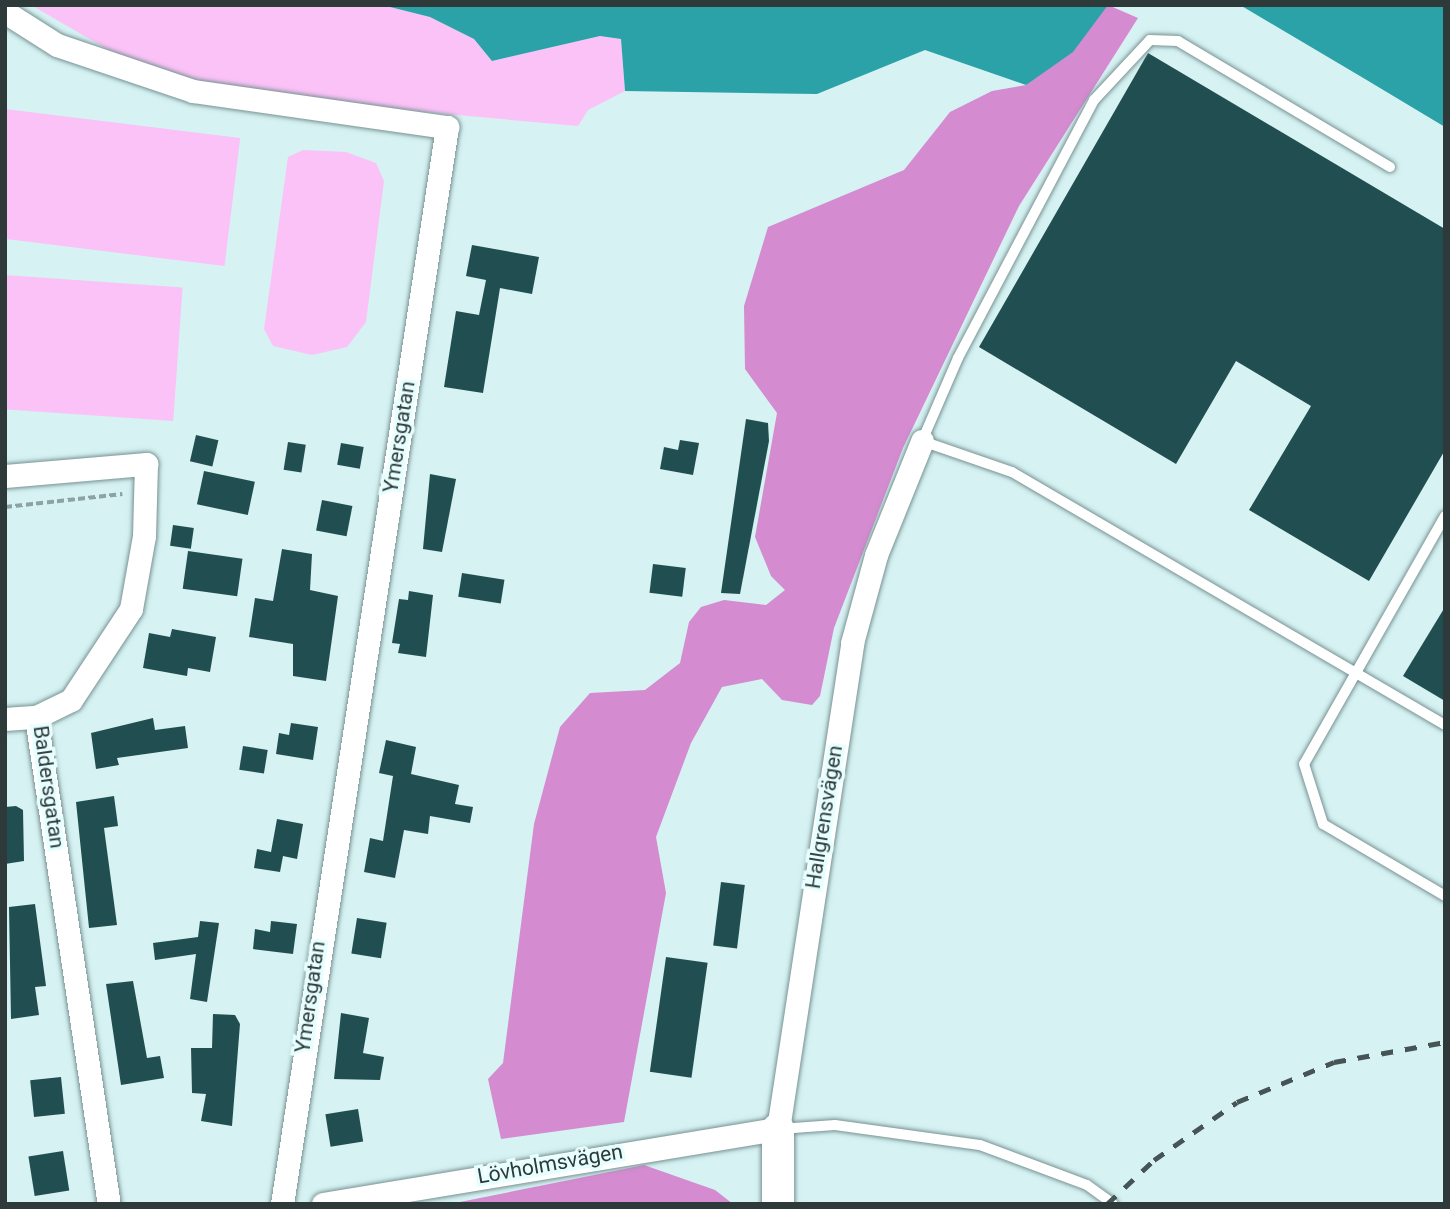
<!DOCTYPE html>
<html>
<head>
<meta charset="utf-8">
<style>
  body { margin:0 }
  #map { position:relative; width:1450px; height:1209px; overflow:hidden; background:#d6f2f3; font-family:Roboto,sans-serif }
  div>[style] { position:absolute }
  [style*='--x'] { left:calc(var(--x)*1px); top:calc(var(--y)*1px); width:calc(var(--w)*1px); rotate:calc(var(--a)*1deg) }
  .green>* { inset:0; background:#fbc2f7; transform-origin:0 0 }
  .forest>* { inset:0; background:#d48bd0 }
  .water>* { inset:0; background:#2aa2a7 }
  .building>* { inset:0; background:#214f51; transform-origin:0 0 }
  .path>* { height:3.5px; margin-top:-1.75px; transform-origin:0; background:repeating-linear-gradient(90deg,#8da2a3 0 7px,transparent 0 10.5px) }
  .roads { filter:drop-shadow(0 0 2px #789293) drop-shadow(0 0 2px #789293) }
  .lane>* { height:10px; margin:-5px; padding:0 5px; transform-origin:5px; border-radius:5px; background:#fff }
  .street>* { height:23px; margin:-11.5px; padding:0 11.5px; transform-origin:11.5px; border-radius:11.5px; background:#fff }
  .secondary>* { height:32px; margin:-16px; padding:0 16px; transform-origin:16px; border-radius:16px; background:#fff }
  .rail>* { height:5px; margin-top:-2.5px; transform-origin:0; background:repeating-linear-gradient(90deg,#465455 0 12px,transparent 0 24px) }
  span { translate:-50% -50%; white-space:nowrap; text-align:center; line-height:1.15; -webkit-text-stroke:7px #e7feff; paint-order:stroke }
  .street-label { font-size:21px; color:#2e393a }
  .frame { position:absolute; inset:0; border:7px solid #2e393a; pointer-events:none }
</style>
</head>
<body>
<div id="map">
  <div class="green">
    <i style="clip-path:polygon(31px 5px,382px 5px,430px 17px,474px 39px,492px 61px,600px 36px,621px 39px,625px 91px,588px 110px,578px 126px,335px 104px,217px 85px,124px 59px)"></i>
    <i style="left:5px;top:109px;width:237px;height:129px;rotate:7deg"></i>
    <i style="clip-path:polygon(303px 150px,346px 152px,376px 163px,384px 181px,366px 322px,347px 347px,312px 355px,273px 346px,264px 329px,288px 157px)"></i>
    <i style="left:5px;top:275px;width:178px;height:134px;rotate:4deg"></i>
  </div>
  <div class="forest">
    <i style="clip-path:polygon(1108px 5px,1138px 18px,1019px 206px,903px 448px,834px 628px,820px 696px,812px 705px,782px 700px,762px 679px,722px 687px,691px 743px,656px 837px,666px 893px,624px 1122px,501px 1139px,488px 1079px,503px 1063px,534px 824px,560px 727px,590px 693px,645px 690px,680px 663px,689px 622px,701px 607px,724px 600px,766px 605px,785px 590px,771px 576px,755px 537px,777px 413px,745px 369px,744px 306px,768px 227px,904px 170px,950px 112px,992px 91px,1026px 85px)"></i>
    <i style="clip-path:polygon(644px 1165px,715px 1190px,733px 1204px,450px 1204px)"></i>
  </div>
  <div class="water">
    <i style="clip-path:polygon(382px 5px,1108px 5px,1073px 52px,1026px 85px,925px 50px,817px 94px,625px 91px,621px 39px,600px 36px,492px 61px,474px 39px,430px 17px)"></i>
    <i style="clip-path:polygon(1240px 5px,1445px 5px,1445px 127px,1365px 79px)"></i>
  </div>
  <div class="building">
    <i style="clip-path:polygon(1148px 53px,1445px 229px,1445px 450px,1369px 581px,1249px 510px,1311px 406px,1236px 361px,1176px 464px,979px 347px)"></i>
    <i style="clip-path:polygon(472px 245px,539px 257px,532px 294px,500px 288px,483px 393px,444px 387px,456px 311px,479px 315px,486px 280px,466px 276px)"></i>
    <i style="clip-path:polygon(746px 419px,768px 423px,769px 441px,740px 594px,721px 593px)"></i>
    <i style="left:196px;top:435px;width:23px;height:27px;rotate:13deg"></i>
    <i style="clip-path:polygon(680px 440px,699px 443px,693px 475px,660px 469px,664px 447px,678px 450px)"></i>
    <i style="left:288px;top:442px;width:18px;height:28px;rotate:9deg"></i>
    <i style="left:341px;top:443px;width:23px;height:22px;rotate:10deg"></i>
    <i style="left:204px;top:471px;width:52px;height:34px;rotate:12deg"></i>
    <i style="clip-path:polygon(430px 474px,456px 479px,442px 552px,423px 549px)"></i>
    <i style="left:322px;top:500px;width:31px;height:31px;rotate:11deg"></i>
    <i style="left:173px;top:525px;width:21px;height:21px;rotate:8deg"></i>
    <i style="clip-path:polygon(282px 549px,312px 554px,310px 590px,338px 596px,326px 681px,293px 676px,293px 644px,249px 637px,255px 598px,273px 601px)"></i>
    <i style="left:188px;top:551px;width:55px;height:38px;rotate:8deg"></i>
    <i style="left:653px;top:564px;width:33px;height:29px;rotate:7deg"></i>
    <i style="left:462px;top:573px;width:43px;height:24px;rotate:9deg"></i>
    <i style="clip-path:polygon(409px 591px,433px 595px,426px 657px,398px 653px,400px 644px,392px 643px,399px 599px,408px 600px)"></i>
    <i style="clip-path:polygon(1445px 607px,1445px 701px,1403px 676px)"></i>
    <i style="clip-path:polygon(172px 629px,216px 637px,210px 672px,188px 668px,187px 676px,143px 668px,149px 633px,170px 637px)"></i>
    <i style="clip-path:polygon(153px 718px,155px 730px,185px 726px,188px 748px,117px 758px,119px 765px,96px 769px,91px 733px)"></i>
    <i style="clip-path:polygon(291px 723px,318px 727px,313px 760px,276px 754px,279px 733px,289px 735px)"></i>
    <i style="clip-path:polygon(386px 740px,416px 747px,411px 774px,459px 785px,455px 804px,473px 807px,470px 823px,430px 816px,428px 834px,404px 830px,395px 878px,364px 872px,370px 838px,383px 841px,393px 776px,379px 773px)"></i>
    <i style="left:243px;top:746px;width:25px;height:24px;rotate:9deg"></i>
    <i style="clip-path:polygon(114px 796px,118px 826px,104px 828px,117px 925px,89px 928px,76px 802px)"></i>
    <i style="clip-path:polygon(16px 806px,23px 810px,24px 861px,5px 864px,5px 807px)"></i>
    <i style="clip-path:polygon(277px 819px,303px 824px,297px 859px,283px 856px,280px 872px,254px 868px,257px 849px,271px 852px)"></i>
    <i style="left:721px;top:882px;width:24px;height:64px;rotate:7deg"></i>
    <i style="clip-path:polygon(35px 904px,46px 986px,35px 987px,39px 1015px,11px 1019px,9px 907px)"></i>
    <i style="left:357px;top:918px;width:30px;height:36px;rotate:9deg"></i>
    <i style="clip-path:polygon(200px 921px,219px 923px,207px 1002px,190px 999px,196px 954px,155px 960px,153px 943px,198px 937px)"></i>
    <i style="clip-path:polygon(271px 921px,297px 924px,293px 954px,253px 949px,255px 929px,270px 932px)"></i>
    <i style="left:666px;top:957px;width:42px;height:116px;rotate:8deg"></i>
    <i style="clip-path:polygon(133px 981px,147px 1058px,160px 1056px,164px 1078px,121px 1085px,106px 984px)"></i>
    <i style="clip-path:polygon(341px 1013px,369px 1018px,363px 1053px,384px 1057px,380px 1080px,334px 1079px)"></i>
    <i style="clip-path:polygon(213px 1014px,235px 1015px,240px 1024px,232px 1126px,201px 1121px,206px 1094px,192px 1093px,191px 1048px,212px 1048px)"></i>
    <i style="left:61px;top:1077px;width:37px;height:31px;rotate:84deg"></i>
    <i style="left:358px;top:1109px;width:33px;height:33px;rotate:81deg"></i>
    <i style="left:63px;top:1151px;width:40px;height:35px;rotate:81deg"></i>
  </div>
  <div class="path">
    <i style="--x:5;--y:507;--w:118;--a:-6.3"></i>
  </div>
  <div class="roads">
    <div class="lane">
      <i style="--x:1390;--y:167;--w:247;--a:-149.3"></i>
      <i style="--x:1178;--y:41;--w:28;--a:-178"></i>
      <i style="--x:1150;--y:40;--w:82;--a:133"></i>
      <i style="--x:1094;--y:100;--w:292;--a:117.8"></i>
      <i style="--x:958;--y:358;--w:90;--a:113.4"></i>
      <i style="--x:922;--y:441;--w:95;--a:19"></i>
      <i style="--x:1012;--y:472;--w:501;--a:30.3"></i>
      <i style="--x:1445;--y:516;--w:285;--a:119.6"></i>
      <i style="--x:1304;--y:764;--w:63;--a:72.4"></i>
      <i style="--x:1323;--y:824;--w:142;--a:30.5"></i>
      <i style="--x:780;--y:1129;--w:55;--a:-4.2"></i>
      <i style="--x:835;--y:1125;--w:146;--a:7.9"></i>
      <i style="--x:980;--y:1145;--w:114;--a:20.5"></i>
      <i style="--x:1087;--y:1185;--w:32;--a:36"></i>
    </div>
    <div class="street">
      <i style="--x:5;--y:12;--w:62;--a:32.4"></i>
      <i style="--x:57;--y:45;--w:144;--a:18.7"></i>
      <i style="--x:193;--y:91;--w:257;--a:8.1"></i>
      <i style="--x:447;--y:127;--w:1090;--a:98.71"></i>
      <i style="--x:5;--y:476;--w:142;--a:-4.9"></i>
      <i style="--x:146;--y:464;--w:72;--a:91.6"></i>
      <i style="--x:144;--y:536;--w:74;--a:100.1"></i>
      <i style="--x:131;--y:609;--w:109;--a:123.4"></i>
      <i style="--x:71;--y:700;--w:39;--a:154"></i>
      <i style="--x:36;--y:717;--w:492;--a:81.5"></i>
      <i style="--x:5;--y:719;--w:31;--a:-4"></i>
      <i style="--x:323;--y:1204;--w:461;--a:-9.4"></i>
      <i style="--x:778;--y:1129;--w:492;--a:-81.3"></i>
      <i style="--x:852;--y:643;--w:91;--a:-74.7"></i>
      <i style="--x:876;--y:555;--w:123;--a:-68"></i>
    </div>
    <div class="secondary">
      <i style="--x:778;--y:1129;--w:75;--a:90"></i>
    </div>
  </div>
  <div class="rail">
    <i style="--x:1107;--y:1204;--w:64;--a:-43.1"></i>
    <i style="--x:1154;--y:1160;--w:101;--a:-34.9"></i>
    <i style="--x:1237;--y:1102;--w:105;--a:-22.4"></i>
    <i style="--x:1334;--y:1062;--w:113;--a:-10.2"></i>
  </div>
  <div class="street-label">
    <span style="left:399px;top:437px;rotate:-81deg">Ymersgatan</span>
    <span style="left:49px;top:787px;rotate:82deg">Baldersgatan</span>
    <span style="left:824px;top:817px;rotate:-81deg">Hallgrensvägen</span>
    <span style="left:310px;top:997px;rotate:-82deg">Ymersgatan</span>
    <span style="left:550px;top:1164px;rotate:-10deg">Lövholmsvägen</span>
  </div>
  <div class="frame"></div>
</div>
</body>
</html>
